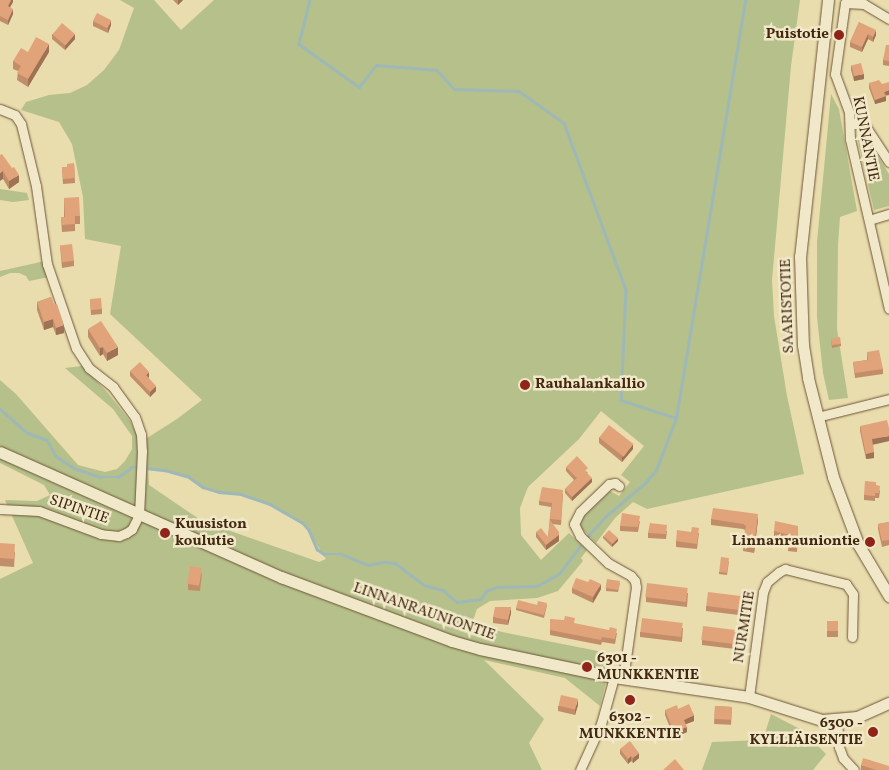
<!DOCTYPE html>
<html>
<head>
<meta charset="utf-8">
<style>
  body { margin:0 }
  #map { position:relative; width:889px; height:770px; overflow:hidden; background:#e9dcad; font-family:Vollkorn,serif }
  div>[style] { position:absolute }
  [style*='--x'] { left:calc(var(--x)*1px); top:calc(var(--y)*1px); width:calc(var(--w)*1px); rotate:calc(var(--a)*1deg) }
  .green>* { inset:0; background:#b6c08a }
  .stream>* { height:2.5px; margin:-1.25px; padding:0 1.25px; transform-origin:1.25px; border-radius:1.25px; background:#9eb8b7 }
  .roads { filter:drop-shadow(0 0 1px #6c5536) drop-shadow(0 0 1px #6c5536) }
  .street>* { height:9px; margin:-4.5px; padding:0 4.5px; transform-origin:4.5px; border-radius:4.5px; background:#f1e8ca }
  .secondary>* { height:11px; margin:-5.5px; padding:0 5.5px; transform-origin:5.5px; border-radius:5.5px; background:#f1e8ca }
  .wall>* { inset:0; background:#c28d69; transform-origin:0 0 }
  .shaded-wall>* { inset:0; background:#9e7355 }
  .building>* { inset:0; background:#e1a47a; transform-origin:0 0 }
  .dots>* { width:14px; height:14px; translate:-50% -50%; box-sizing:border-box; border:2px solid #f1e8ca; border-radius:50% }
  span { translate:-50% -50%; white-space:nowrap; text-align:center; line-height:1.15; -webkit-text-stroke:5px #f1e8ca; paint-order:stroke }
  .poi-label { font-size:15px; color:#42280e; font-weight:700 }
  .right { translate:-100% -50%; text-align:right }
  .left { translate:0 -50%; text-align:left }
  .street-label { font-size:15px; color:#42280e }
</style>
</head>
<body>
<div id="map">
  <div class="green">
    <i style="clip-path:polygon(evenodd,120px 0,154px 0,181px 30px,214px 0,800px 0,791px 66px,772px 280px,774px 316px,787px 396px,804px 474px,647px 509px,633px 502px,615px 518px,596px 543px,581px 528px,581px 519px,610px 491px,619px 496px,630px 482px,621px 475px,644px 446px,601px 411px,579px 439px,528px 487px,520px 508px,521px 535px,541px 560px,569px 533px,587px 550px,581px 558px,583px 561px,558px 591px,537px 598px,490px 601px,477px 609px,472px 623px,502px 632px,613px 654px,600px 706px,565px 678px,484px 660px,544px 719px,529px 743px,542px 770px,0 770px,0 579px,33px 563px,5px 500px,37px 501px,50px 495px,44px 485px,0 463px,0 380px,16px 394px,78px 465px,105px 472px,117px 469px,125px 461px,132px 449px,132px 436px,113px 409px,65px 368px,82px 366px,108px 393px,130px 421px,138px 437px,147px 438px,177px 419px,202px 400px,110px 314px,121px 246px,85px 239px,83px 197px,72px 144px,59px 122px,21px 110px,26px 102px,49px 95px,70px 93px,87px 85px,104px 70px,119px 50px,134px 8px,120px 0,148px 468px,165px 470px,189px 477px,203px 487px,219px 492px,241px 494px,270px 504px,303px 523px,326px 559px,319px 562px,202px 521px,149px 485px,148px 468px)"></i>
    <i style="clip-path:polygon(831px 94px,839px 109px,857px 211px,840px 217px,838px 244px,837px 329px,848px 398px,829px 400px,823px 373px,817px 317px,817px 242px)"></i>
    <i style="clip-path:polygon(864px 134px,889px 174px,889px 206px,874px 210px,857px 137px)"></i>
    <i style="clip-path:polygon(0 189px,27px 193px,29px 200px,13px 202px,0 200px)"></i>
    <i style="clip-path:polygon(45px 261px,49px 277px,29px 281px,26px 276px,19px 273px,10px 273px,0 277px,0 271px)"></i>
    <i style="clip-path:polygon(771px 714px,802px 730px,826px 754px,813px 770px,702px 770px,712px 742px,763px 740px)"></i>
  </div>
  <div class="stream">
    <i style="--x:310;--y:0;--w:45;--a:104"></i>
    <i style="--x:299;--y:44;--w:74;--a:35.6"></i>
    <i style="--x:359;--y:87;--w:28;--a:-52"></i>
    <i style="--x:376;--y:65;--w:61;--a:4.7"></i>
    <i style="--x:437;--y:70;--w:25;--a:48"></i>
    <i style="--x:454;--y:89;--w:65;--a:1.8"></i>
    <i style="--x:519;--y:91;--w:55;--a:35.4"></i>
    <i style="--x:564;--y:123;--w:178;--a:69.6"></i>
    <i style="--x:626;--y:290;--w:110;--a:92.6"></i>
    <i style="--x:621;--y:400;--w:58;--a:18.1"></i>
    <i style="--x:0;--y:409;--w:37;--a:41"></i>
    <i style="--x:28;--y:433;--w:20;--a:20"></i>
    <i style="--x:47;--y:440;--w:18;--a:61"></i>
    <i style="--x:56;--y:456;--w:22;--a:34"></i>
    <i style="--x:74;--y:468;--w:28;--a:19"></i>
    <i style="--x:100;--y:477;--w:18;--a:0"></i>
    <i style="--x:118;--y:477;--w:17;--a:-36"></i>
    <i style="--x:132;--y:467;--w:7;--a:0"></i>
    <i style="--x:145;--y:468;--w:20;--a:6"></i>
    <i style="--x:165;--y:470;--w:25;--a:16"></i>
    <i style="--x:189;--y:477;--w:17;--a:36"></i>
    <i style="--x:203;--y:487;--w:17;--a:17"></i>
    <i style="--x:219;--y:492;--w:22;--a:5"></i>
    <i style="--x:241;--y:494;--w:31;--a:19"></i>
    <i style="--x:270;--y:504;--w:38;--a:30"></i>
    <i style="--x:303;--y:523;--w:9;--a:49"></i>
    <i style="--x:309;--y:530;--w:21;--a:67"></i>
    <i style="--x:317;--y:549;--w:9;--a:36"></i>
    <i style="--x:324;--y:554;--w:17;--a:0"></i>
    <i style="--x:341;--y:554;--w:29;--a:22"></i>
    <i style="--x:368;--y:565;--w:16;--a:-11"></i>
    <i style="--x:384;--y:562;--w:11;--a:5"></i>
    <i style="--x:395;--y:563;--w:36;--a:37"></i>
    <i style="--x:424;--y:585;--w:20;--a:15"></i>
    <i style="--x:443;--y:590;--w:18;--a:41"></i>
    <i style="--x:457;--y:602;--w:24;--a:-7"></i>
    <i style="--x:481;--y:599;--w:9;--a:-58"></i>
    <i style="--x:486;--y:591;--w:12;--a:-20"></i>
    <i style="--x:497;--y:587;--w:40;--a:-1.4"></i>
    <i style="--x:537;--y:586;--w:25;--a:-29"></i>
    <i style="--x:559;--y:574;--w:35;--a:-53"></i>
    <i style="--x:587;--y:537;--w:27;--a:-48"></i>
    <i style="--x:605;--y:517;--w:51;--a:-40.2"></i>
    <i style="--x:644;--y:484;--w:18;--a:-49"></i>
    <i style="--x:656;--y:470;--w:56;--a:-69"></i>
    <i style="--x:676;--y:418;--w:424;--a:-80.6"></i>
  </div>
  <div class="roads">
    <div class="street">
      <i style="--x:889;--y:19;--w:29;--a:-149"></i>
      <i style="--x:864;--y:4;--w:19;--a:-177"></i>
      <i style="--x:845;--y:3;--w:72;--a:98"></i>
      <i style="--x:835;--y:74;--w:40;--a:69.8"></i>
      <i style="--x:849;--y:112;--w:27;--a:88"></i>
      <i style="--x:850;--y:139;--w:174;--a:77.1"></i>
      <i style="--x:0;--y:109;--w:16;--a:22"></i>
      <i style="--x:15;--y:115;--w:11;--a:56"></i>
      <i style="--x:21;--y:124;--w:64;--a:76.4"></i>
      <i style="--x:36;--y:186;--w:79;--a:82"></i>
      <i style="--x:47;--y:264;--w:89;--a:71"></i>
      <i style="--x:76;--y:348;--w:24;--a:57"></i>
      <i style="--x:89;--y:368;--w:31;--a:38"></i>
      <i style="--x:113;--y:387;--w:37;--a:54"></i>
      <i style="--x:135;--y:417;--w:18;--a:71"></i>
      <i style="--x:141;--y:434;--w:17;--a:87"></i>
      <i style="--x:142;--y:451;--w:64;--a:92.7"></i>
      <i style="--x:139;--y:515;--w:16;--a:117"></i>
      <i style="--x:132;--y:529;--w:7;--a:146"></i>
      <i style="--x:126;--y:533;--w:8;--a:157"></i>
      <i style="--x:119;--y:536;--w:18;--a:-174"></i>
      <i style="--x:101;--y:534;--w:66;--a:-159.6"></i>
      <i style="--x:39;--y:511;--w:39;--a:-177"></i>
      <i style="--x:850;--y:122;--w:9;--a:6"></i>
      <i style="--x:859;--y:123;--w:8;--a:30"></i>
      <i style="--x:866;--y:127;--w:42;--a:56.7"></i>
      <i style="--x:869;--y:220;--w:21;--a:-17"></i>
      <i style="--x:817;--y:417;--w:74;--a:-14"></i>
      <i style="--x:619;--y:486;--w:5;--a:-143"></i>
      <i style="--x:615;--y:483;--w:6;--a:171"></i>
      <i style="--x:609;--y:484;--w:40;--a:136"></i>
      <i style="--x:580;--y:512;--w:13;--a:117"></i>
      <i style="--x:574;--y:524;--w:13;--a:63"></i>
      <i style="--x:580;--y:536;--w:39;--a:44"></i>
      <i style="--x:608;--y:563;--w:26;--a:29"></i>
      <i style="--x:631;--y:576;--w:6;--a:51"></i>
      <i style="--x:635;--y:581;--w:6;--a:81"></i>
      <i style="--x:636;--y:587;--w:93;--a:98"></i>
      <i style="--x:749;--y:697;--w:106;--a:-82.4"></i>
      <i style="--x:763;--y:592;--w:11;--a:-68"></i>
      <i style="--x:767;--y:582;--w:16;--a:-40"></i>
      <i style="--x:779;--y:572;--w:7;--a:-27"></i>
      <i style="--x:785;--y:569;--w:63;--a:13.8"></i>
      <i style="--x:846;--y:584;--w:12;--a:55"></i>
      <i style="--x:853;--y:594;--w:43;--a:91.3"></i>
      <i style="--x:837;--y:720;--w:27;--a:86"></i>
      <i style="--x:839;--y:747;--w:12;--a:70"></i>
      <i style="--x:843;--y:758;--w:16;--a:47"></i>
      <i style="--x:580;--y:770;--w:51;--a:-65.5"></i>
      <i style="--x:601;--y:724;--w:49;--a:-74.5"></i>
    </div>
    <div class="secondary">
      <i style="--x:828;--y:0;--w:258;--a:96.2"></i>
      <i style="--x:800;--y:256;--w:89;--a:88.1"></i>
      <i style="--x:803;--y:345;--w:33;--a:81"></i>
      <i style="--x:808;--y:378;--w:102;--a:75.8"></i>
      <i style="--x:833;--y:477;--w:72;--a:69.5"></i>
      <i style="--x:858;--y:544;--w:61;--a:59.2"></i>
      <i style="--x:0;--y:452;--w:308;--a:24"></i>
      <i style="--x:281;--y:577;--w:183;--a:20.5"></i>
      <i style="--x:452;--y:641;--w:29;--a:16"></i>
      <i style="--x:480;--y:649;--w:137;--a:11.8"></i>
      <i style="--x:614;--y:677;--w:136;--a:8.4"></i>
      <i style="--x:749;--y:697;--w:77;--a:17.5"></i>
      <i style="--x:822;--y:720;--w:35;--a:-5"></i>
      <i style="--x:857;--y:717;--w:35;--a:-24"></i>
    </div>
  </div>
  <div class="wall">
    <i style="clip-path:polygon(0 0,13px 0,13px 2px,10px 7px,13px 14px,8px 25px,0 21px)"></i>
    <i style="clip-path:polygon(173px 0,183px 0,178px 5px)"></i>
    <i style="clip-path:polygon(93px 21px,111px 25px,108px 33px,93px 26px)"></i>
    <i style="clip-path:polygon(859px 22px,876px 35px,873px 42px,868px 39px,862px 52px,850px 47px,850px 42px)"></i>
    <i style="clip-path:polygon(52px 34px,75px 39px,65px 50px,52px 39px)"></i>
    <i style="clip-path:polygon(889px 45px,889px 66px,883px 65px,883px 60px)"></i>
    <i style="clip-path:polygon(49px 52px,28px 87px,17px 80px,18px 71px,13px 69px,13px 61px)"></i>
    <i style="clip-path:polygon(851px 65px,864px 79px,854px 81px,851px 70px)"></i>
    <i style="clip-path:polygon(869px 83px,886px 96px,886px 101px,875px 104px,869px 88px)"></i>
    <i style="clip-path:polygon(0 155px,19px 182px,9px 189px,3px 179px)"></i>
    <i style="clip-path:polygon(74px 163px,75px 183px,63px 184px,62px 167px,67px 167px)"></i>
    <i style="clip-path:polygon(64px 198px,80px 216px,80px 224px,75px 224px,75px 231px,62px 232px,61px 217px,64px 217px)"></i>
    <i style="clip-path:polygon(60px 245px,74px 261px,74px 266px,62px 268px)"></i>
    <i style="clip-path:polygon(51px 297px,64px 333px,56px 335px,53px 327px,44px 330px,37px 310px,37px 302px)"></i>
    <i style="clip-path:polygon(90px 299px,102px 309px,102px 314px,91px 315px)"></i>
    <i style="clip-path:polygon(88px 329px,118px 355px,107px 361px,103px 354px,100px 356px,88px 337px)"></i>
    <i style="clip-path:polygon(831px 339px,841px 344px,841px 346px,832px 348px)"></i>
    <i style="clip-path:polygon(867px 352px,883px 369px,883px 374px,855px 378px,853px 362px,867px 360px)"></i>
    <i style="clip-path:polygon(130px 371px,149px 377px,148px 378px,156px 391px,150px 397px,130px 376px)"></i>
    <i style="clip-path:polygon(860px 426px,889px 441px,873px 444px,874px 458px,866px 459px,860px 431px)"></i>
    <i style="clip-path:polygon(599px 437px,633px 449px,622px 462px,599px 443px)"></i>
    <i style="clip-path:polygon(566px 467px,588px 472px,587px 473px,592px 482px,572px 501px,565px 493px,565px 489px,574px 480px,566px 471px)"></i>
    <i style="clip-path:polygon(876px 485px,880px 491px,879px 498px,875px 498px,875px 501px,864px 500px,864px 495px)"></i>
    <i style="clip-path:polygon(563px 494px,561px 525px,552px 524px,559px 537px,559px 541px,546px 550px,536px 537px,536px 532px,548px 537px,551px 507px,539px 505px,539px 501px)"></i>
    <i style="clip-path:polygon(711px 519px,758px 519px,754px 553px,743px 551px,745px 530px,743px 529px,711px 525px)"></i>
    <i style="clip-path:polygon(640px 521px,638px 532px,620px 531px,620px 526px)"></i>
    <i style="clip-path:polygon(889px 522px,889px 545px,882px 547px,878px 529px,878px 524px)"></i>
    <i style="clip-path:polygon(798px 526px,797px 552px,788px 551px,789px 540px,774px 536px,774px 531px)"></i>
    <i style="clip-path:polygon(667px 531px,666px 539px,648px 538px,648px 533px)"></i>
    <i style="clip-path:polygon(699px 533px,697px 549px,676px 547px,676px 541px)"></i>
    <i style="clip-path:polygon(603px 536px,618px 541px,612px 547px,603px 538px)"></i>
    <i style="clip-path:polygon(0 543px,15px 552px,14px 567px,0 566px)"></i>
    <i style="clip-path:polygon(729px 561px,727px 575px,719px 574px,719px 572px)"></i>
    <i style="clip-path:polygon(202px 573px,200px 591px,188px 590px,188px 584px)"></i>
    <i style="clip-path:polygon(588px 582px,601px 589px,593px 603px,572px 593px,572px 588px)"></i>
    <i style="clip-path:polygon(620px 583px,618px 592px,606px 591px,606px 588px)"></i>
    <i style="clip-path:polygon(688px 593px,687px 607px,646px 602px,646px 597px)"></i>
    <i style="clip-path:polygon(749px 602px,747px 616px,706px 611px,706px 606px)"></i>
    <i style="clip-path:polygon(537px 605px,547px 605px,544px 618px,516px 610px,516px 608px)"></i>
    <i style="clip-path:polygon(511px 613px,508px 625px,493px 623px,493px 617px)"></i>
    <i style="clip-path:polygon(550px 619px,617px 633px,615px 644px,602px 642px,601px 645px,550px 635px)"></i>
    <i style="left:827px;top:621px;width:11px;height:16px"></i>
    <i style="clip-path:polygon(683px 628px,682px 642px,640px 637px,640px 632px)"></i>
    <i style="clip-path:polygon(744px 636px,743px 650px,702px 645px,702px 640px)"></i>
    <i style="clip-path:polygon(578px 705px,575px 715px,558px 711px,558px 706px)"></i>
    <i style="left:715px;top:706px;width:17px;height:18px;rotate:3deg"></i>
    <i style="clip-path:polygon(678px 709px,694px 721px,685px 724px,687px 732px,674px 738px,665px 715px,665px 710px)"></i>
    <i style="clip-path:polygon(620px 749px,639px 758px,633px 763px,631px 761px,628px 764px,620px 754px)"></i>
    <i style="clip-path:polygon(861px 765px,889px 770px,861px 770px)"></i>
  </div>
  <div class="shaded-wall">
    <i style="clip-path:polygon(11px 0,13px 0,13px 2px,8px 11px,8px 6px)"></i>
    <i style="clip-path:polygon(178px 0,183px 0,178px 5px)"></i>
    <i style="clip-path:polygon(13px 9px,13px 14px,8px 25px,8px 20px)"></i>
    <i style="clip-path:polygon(111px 20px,111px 25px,108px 33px,108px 28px)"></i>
    <i style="clip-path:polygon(876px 30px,876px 35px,873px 42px,873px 37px)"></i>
    <i style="clip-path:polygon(75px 34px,75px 39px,65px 50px,65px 45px)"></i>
    <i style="clip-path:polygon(868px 34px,868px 39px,862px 52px,862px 47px)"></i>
    <i style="clip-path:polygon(49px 44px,49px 52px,28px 87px,28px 79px)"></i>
    <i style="clip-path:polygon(864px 74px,864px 79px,854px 81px,854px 76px)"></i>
    <i style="clip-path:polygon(889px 90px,889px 95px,884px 96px,884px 92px)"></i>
    <i style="clip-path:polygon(886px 96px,886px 101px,875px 104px,875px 100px)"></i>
    <i style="clip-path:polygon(3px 171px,3px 179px,0 181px,0 173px)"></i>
    <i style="clip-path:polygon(19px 175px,19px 182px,9px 189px,9px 181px)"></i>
    <i style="clip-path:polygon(53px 319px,53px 327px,44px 330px,44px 322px)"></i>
    <i style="clip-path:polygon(64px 325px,64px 333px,56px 335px,56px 328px)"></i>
    <i style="clip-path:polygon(103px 347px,103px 354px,100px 356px,100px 348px)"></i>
    <i style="clip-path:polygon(118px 347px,118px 355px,107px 361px,107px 353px)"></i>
    <i style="clip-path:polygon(149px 372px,149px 377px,146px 380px,146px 375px)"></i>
    <i style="clip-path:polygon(156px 386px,156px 391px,150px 397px,150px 392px)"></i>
    <i style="clip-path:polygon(889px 436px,889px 441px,872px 445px,872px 439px)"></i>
    <i style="clip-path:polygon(633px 444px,633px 449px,622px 462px,622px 457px)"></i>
    <i style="clip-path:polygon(874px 452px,874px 458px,866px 459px,866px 454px)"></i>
    <i style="clip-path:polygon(592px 478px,592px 482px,572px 501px,572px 497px)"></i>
    <i style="clip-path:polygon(758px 514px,758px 519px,754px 553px,754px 548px)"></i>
    <i style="clip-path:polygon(559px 532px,559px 541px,546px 550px,546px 545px)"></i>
    <i style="clip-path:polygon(618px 538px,618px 541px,612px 547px,612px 544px)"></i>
    <i style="clip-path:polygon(601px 584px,601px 589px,593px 603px,593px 597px)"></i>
    <i style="clip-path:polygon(511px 607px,511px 613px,508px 625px,508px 620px)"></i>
    <i style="clip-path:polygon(578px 699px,578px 705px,575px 715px,575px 710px)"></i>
    <i style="clip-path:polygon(694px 715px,694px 721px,684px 725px,684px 720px)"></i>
    <i style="clip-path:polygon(687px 727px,687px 732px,674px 738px,674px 732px)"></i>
    <i style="clip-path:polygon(639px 753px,639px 758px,633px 763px,633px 758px)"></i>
    <i style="clip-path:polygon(631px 756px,631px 761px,628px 764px,628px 759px)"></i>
  </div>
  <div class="building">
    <i style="clip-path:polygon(0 0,11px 0,8px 6px,13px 9px,8px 20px,0 16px)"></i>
    <i style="left:97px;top:13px;width:16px;height:9px;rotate:27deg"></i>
    <i style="clip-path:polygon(859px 22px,876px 30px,873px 37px,868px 34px,862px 47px,850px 42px)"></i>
    <i style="left:62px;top:23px;width:17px;height:15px;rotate:40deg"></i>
    <i style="clip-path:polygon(36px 37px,49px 44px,28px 79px,17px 73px,21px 66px,13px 61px,21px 48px,28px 52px)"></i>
    <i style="clip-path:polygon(886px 45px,889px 45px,889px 61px,883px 60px)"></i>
    <i style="left:861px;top:63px;width:11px;height:10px;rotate:75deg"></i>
    <i style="clip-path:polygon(879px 80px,882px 84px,889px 82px,889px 90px,884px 92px,886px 96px,875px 100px,869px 83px)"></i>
    <i style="clip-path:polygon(2px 154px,12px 168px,14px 167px,19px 175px,9px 181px,3px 171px,0 173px,0 155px)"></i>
    <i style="clip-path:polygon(74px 163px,75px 178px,63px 179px,62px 167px,67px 167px,67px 164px)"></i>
    <i style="clip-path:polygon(79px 197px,80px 216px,75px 216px,75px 224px,62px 225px,61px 217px,65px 217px,64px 198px)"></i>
    <i style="left:72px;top:244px;width:17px;height:12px;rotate:83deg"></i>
    <i style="clip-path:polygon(51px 297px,54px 305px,57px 304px,64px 325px,56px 328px,53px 319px,44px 322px,37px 302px)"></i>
    <i style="left:101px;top:298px;width:11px;height:11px;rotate:85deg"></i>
    <i style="clip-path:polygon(101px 321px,118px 347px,107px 353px,103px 347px,100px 348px,88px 329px)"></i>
    <i style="clip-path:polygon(840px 337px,841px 344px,832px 345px,831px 339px)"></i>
    <i style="clip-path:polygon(879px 350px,883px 369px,855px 373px,853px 362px,868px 360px,867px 352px)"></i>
    <i style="clip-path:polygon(140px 362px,149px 372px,146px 375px,156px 386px,150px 392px,130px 371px)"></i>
    <i style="clip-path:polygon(887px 420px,889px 428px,889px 436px,872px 439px,874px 452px,866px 454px,860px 426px)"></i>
    <i style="left:609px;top:425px;width:31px;height:16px;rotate:38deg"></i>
    <i style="clip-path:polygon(577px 456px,588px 468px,585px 471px,592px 478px,572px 497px,565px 489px,577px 478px,566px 467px)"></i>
    <i style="clip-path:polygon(865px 481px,876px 482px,876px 485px,880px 486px,879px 493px,875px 493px,875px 496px,864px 495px)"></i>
    <i style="clip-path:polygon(542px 487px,563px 490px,561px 520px,550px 519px,552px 503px,539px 501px)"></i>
    <i style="clip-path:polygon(713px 508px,758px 514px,754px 548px,743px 546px,746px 526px,743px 524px,711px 519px)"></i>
    <i style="clip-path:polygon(622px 513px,640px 516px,638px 527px,620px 526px)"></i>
    <i style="clip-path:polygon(550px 520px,559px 532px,559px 535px,546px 545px,536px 532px,541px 528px,548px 537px)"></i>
    <i style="clip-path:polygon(775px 521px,798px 526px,797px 547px,788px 546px,789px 535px,774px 531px)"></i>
    <i style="clip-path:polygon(889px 522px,889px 540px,882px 541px,878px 524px)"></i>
    <i style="clip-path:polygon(650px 523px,667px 525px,666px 534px,648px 533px)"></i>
    <i style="clip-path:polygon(692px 527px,699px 528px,697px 544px,676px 541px,677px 530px,691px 532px)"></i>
    <i style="left:609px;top:530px;width:12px;height:8px;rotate:42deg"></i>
    <i style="left:0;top:543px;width:15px;height:15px;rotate:4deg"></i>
    <i style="left:721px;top:557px;width:8px;height:15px;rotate:7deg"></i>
    <i style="left:190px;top:566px;width:12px;height:18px;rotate:9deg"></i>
    <i style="clip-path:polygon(576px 578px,588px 582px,590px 579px,601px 584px,593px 597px,572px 588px)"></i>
    <i style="left:607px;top:579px;width:13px;height:9px;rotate:9deg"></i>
    <i style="left:647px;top:583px;width:41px;height:14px;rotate:7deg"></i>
    <i style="left:708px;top:592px;width:41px;height:14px;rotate:7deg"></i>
    <i style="clip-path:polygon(518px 600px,537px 605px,538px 601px,547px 603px,544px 615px,516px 608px)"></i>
    <i style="clip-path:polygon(495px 607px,511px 607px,508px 620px,493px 617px)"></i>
    <i style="clip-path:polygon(565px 616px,575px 618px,574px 623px,609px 630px,610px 627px,617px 629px,615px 639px,602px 637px,601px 640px,550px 630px,550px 619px,564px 620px)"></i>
    <i style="left:642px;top:618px;width:41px;height:14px;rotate:7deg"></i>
    <i style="left:827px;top:621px;width:11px;height:10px"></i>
    <i style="left:703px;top:626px;width:41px;height:14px;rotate:7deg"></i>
    <i style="left:561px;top:695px;width:17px;height:11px;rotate:13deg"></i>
    <i style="clip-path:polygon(689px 704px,694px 715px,684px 720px,687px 727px,674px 732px,665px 710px,677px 705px,678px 709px)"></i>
    <i style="left:715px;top:706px;width:17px;height:13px;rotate:3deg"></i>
    <i style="clip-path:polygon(630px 741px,639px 753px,633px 758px,631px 756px,628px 759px,620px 749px)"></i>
    <i style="clip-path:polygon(863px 758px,889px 766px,889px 770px,876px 770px,861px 765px)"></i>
    <i style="clip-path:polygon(675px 759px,684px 770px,663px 770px)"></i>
  </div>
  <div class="dots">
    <i style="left:839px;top:35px;background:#8f2418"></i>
    <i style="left:525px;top:385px;background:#8f2418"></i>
    <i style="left:165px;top:533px;background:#8f2418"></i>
    <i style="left:870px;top:542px;background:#8f2418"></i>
    <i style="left:587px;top:667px;background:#8f2418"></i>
    <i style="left:630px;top:700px;background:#8f2418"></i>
    <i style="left:873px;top:732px;background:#8f2418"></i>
  </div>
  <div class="poi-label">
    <span class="right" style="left:829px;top:35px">Puistotie</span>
    <span class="left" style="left:535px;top:385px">Rauhalankallio</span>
    <span class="left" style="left:175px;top:533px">Kuusiston<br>koulutie</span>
    <span class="right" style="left:860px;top:542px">Linnanrauniontie</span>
    <span class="left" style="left:597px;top:667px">6301 -<br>MUNKKENTIE</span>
    <span style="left:630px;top:726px">6302 -<br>MUNKKENTIE</span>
    <span class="right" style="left:863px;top:732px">6300 -<br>KYLLIÄISENTIE</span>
  </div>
  <div class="street-label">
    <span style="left:865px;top:139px;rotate:79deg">KUNNANTIE</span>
    <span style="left:788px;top:306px;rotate:-92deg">SAARISTOTIE</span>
    <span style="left:79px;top:510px;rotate:19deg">SIPINTIE</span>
    <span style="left:424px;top:612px;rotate:19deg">LINNANRAUNIONTIE</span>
    <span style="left:745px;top:627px;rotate:-81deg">NURMITIE</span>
  </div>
</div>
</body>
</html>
